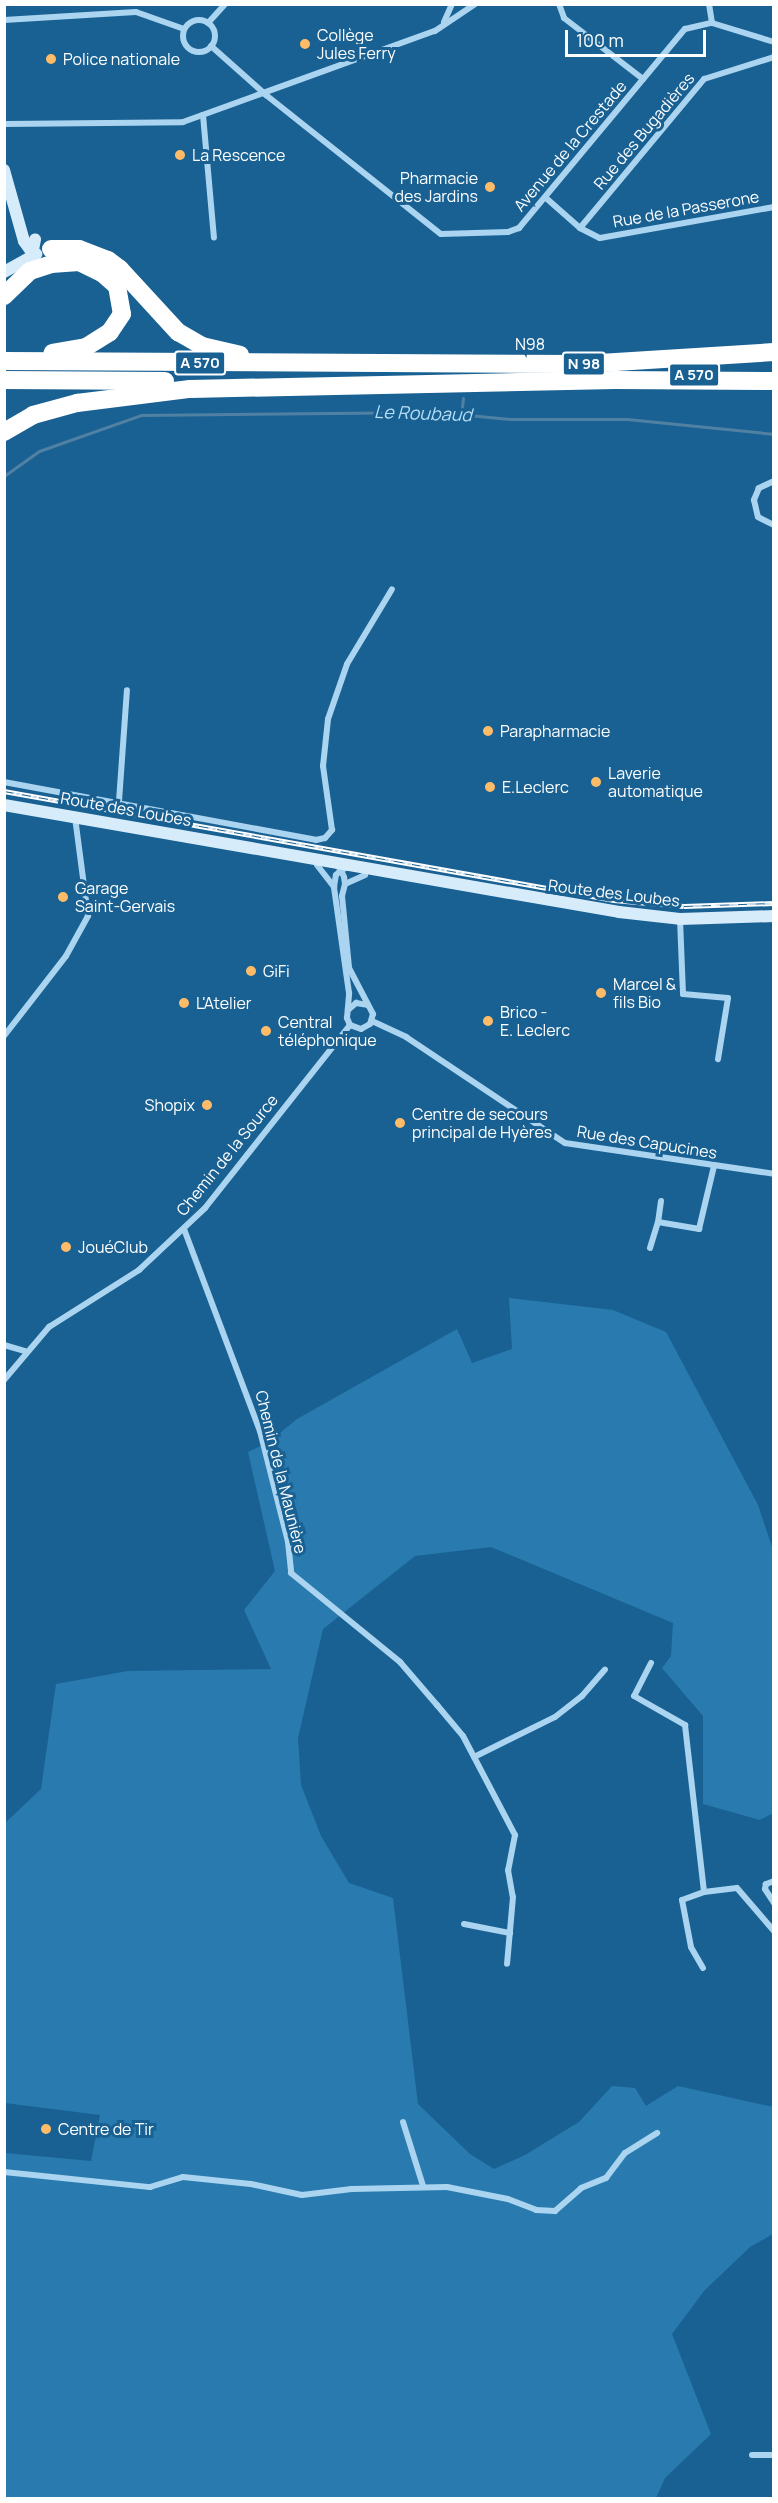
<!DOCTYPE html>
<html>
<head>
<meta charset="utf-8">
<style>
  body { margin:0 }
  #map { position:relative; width:778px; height:2503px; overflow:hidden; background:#196193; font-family:Manrope,sans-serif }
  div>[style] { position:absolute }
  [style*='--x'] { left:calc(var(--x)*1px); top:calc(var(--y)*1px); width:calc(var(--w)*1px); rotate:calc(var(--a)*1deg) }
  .green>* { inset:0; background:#297baf }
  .stream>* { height:3px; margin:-1.5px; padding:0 1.5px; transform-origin:1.5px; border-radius:1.5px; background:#5081a3 }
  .street>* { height:6px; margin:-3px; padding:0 3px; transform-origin:3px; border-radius:3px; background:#aad4ef }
  .street>.ring { margin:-3px; padding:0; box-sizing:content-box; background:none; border:6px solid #aad4ef; border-radius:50% }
  .secondary>* { height:12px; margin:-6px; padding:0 6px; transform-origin:6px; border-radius:6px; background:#d7ecfb }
  .highway>* { height:18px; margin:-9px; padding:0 9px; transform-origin:9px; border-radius:9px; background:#fff }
  .rail>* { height:5px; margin-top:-2.5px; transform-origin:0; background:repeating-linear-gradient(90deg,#196193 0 9px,#fff 0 18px); box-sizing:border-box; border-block:2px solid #fff }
  .dots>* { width:16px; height:16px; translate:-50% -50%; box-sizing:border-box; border:3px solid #196193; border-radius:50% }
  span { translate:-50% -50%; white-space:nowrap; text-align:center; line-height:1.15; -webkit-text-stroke:6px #196193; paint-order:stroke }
  .shield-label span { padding:2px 4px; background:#196193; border:2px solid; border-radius:4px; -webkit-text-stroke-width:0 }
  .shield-label { font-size:15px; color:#fff; font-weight:700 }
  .poi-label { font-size:16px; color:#fff }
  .left { translate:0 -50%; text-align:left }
  .right { translate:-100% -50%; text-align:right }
  .street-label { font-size:16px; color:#fff }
  .water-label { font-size:18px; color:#b6ddf6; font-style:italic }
  .frame { position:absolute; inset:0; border:6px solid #fff; pointer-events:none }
  .scale { position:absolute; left:565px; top:30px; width:141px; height:27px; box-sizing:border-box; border:3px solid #fff; border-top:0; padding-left:8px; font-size:18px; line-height:21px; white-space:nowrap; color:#fff; -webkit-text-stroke:4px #196193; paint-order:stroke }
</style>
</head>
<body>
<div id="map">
  <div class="green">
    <i style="clip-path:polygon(509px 1298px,613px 1310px,666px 1332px,758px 1505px,773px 1550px,773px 1813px,760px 1820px,703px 1804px,703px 1716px,662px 1668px,671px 1656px,673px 1623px,491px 1547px,415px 1556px,323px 1629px,298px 1738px,301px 1785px,321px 1836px,349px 1883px,393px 1898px,418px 2104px,470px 2154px,494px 2169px,525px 2155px,579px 2122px,612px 2086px,635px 2088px,646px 2106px,678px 2086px,773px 2107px,773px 2234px,750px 2247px,704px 2291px,672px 2334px,711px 2434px,665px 2478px,656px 2498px,5px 2498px,5px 2153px,91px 2161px,100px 2115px,5px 2103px,5px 1823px,41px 1789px,56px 1684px,128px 1671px,271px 1669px,244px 1610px,275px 1571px,248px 1452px,269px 1442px,297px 1419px,457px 1329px,472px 1363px,512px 1349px)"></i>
  </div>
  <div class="stream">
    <i style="--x:461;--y:417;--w:19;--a:-84"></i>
    <i style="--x:4;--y:476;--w:43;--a:-35.5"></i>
    <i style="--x:39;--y:451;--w:108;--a:-19.4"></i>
    <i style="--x:141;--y:415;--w:297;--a:-0.6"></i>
    <i style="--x:438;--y:412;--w:73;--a:5.5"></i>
    <i style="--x:511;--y:419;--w:116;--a:0"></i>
    <i style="--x:627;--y:419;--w:148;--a:5.8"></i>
  </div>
  <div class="street">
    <i style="--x:559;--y:4;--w:15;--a:70"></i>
    <i style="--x:564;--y:18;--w:100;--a:37.7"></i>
    <i style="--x:709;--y:4;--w:19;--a:81"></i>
    <i style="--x:4;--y:20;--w:132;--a:-3.5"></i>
    <i style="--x:136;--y:12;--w:51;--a:19.5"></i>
    <i class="ring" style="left:183px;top:20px;width:26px;height:26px"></i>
    <i style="--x:444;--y:22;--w:20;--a:-66"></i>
    <i style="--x:208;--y:23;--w:25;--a:-48"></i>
    <i style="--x:211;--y:46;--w:74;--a:41.7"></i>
    <i style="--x:266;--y:95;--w:223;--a:38.5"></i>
    <i style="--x:441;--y:234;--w:67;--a:-1.7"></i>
    <i style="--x:508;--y:232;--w:12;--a:-20"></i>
    <i style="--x:519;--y:228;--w:259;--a:-50.2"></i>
    <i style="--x:685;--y:29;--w:28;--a:-13"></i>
    <i style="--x:712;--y:23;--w:65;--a:17"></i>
    <i style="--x:203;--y:115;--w:123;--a:84.9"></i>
    <i style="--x:4;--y:124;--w:179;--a:-0.6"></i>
    <i style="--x:183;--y:122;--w:268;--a:-19.9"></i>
    <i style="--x:435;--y:31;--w:48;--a:-34"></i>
    <i style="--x:546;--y:198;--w:45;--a:41.4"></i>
    <i style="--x:580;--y:228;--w:22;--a:27"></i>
    <i style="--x:600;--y:238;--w:177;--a:-10.1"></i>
    <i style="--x:580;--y:228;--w:194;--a:-50.2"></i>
    <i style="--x:704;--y:79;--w:73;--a:-17.4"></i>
    <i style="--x:774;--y:481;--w:17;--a:155"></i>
    <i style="--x:759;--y:488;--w:13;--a:113"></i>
    <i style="--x:754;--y:500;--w:17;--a:77"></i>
    <i style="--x:758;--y:517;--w:18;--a:27"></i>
    <i style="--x:4;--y:782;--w:317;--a:10.5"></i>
    <i style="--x:316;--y:840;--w:9;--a:-13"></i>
    <i style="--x:325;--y:838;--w:11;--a:-49"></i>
    <i style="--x:332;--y:830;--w:65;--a:-98"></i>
    <i style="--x:323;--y:766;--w:47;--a:-83.9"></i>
    <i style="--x:328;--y:719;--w:58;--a:-70.9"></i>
    <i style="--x:347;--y:664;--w:87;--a:-59"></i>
    <i style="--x:119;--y:801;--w:111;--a:-85.9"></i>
    <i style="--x:317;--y:865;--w:28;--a:52"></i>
    <i style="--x:337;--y:865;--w:6;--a:51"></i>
    <i style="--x:341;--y:870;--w:8;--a:67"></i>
    <i style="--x:344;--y:877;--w:7;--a:82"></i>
    <i style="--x:345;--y:884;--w:12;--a:104"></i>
    <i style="--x:342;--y:896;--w:72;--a:84.4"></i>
    <i style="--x:349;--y:968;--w:52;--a:62.4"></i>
    <i style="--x:373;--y:1014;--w:10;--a:107"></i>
    <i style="--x:370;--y:1024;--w:10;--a:151"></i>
    <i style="--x:361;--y:1029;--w:12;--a:-160"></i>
    <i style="--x:350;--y:1025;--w:8;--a:-113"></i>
    <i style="--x:347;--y:1018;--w:25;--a:-85"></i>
    <i style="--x:349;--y:993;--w:107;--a:-98.1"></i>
    <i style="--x:334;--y:887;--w:12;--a:-81"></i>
    <i style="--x:336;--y:875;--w:7;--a:-45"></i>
    <i style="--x:341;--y:870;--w:8;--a:-23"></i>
    <i style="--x:345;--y:884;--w:22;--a:-24"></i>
    <i style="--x:680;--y:919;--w:75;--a:87.7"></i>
    <i style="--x:683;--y:994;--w:45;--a:5.1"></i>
    <i style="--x:728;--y:998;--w:62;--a:99.3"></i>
    <i style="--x:348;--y:1010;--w:11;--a:-41"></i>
    <i style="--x:356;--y:1003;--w:11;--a:10"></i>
    <i style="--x:372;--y:1021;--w:38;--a:25"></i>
    <i style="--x:406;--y:1037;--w:191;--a:33.7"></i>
    <i style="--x:565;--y:1143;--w:211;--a:8.4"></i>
    <i style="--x:4;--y:1036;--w:101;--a:-52.2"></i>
    <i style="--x:66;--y:956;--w:46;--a:-61.2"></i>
    <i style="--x:88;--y:916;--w:100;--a:-97.5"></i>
    <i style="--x:661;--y:1201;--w:21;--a:98"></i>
    <i style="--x:658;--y:1222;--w:42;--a:9.7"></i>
    <i style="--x:699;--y:1229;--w:65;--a:-76.6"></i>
    <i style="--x:184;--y:1229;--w:216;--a:69.4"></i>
    <i style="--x:260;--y:1431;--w:114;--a:75.8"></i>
    <i style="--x:288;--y:1542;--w:31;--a:84"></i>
    <i style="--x:291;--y:1573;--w:141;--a:39.2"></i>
    <i style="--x:400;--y:1662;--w:57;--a:49.3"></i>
    <i style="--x:437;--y:1705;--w:40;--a:50"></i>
    <i style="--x:463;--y:1736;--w:112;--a:62.3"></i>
    <i style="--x:515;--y:1835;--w:36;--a:101"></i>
    <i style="--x:508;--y:1870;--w:27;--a:80"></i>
    <i style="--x:513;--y:1897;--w:67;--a:95.1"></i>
    <i style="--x:650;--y:1248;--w:27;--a:-73"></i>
    <i style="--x:4;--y:1345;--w:22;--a:16"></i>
    <i style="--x:4;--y:1380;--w:70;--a:-49.7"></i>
    <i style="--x:49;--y:1327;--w:107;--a:-32.3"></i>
    <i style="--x:139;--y:1270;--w:91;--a:-43.2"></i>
    <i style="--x:205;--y:1208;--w:233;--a:-51.6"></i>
    <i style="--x:651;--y:1663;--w:37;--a:117"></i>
    <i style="--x:634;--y:1696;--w:59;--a:29.6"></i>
    <i style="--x:685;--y:1725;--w:168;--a:83.5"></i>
    <i style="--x:474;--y:1757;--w:90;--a:-26.3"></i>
    <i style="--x:555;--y:1717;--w:34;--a:-38"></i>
    <i style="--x:582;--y:1696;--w:35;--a:-49"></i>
    <i style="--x:774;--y:1881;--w:9;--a:159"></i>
    <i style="--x:766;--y:1884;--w:5;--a:101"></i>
    <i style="--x:765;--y:1889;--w:17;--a:57"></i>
    <i style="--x:464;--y:1924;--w:47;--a:11.1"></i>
    <i style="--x:703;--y:1968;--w:24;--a:-120"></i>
    <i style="--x:691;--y:1947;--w:48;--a:-100.8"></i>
    <i style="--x:682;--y:1900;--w:23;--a:-20"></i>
    <i style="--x:704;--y:1892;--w:33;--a:-7"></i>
    <i style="--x:737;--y:1888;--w:57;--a:49.3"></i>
    <i style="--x:403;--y:2122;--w:67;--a:72.6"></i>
    <i style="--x:4;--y:2172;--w:147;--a:5.9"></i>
    <i style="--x:150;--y:2187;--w:34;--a:-17"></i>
    <i style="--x:183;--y:2177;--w:68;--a:5.9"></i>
    <i style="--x:251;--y:2184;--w:52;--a:12.2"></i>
    <i style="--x:302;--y:2195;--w:50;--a:-6.8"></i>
    <i style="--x:352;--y:2189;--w:95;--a:-1.2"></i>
    <i style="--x:447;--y:2187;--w:62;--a:11.1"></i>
    <i style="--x:508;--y:2199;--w:30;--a:21"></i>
    <i style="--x:536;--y:2210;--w:19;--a:3"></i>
    <i style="--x:555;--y:2211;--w:35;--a:-41"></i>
    <i style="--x:581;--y:2188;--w:27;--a:-22"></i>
    <i style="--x:606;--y:2178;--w:31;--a:-53"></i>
    <i style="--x:625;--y:2153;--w:38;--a:-32"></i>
    <i style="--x:752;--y:2455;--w:22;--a:0"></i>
  </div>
  <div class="secondary">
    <i style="--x:4;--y:170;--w:74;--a:74.3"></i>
    <i style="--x:24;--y:241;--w:16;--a:55"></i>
    <i style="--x:31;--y:260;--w:21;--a:-79"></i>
    <i style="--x:4;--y:272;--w:37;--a:-29"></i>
    <i style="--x:4;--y:805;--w:624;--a:9.87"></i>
    <i style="--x:619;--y:912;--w:61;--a:6.5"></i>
    <i style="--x:680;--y:919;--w:94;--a:-1.8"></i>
  </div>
  <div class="highway">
    <i style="--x:51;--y:249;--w:28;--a:0"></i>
    <i style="--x:79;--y:249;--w:31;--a:21"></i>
    <i style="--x:108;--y:260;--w:15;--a:37"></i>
    <i style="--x:120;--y:269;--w:86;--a:47.4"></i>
    <i style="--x:178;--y:332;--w:28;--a:30"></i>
    <i style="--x:202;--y:346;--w:39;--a:13"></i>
    <i style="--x:4;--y:296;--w:36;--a:-44"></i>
    <i style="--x:30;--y:271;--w:22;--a:-18"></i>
    <i style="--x:51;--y:264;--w:28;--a:-4"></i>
    <i style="--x:79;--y:262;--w:25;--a:26"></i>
    <i style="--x:102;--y:273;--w:20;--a:41"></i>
    <i style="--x:117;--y:286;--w:28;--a:80"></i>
    <i style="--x:122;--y:314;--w:22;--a:124"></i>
    <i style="--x:110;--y:332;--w:28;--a:148"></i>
    <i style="--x:86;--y:347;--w:34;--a:170"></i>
    <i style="--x:4;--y:361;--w:580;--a:0.3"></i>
    <i style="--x:584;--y:364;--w:190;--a:-3.6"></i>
    <i style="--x:4;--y:380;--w:161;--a:0.4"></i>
    <i style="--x:4;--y:432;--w:34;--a:-30"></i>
    <i style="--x:33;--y:415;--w:46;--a:-15.3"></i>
    <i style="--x:77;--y:403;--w:114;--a:-7.1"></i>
    <i style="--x:190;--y:389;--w:425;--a:-1.2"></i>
    <i style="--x:615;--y:380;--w:159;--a:0.4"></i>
  </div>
  <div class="rail">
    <i style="--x:4;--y:791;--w:620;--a:10.13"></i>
    <i style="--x:614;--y:900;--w:70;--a:4.9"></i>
    <i style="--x:684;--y:906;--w:90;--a:-1.9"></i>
  </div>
  <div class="dots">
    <i style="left:305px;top:44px;background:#ffbc68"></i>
    <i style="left:51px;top:59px;background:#ffbc68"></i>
    <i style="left:180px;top:155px;background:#ffbc68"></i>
    <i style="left:490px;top:187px;background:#ffbc68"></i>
    <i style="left:488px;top:731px;background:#ffbc68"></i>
    <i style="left:596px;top:782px;background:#ffbc68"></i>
    <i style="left:490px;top:787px;background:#ffbc68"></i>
    <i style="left:63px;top:897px;background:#ffbc68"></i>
    <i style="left:251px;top:971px;background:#ffbc68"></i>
    <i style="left:601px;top:993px;background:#ffbc68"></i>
    <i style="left:184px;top:1003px;background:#ffbc68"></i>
    <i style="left:488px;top:1021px;background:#ffbc68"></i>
    <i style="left:266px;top:1031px;background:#ffbc68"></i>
    <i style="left:207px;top:1105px;background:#ffbc68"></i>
    <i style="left:400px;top:1123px;background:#ffbc68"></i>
    <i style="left:66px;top:1247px;background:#ffbc68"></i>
    <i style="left:46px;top:2129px;background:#ffbc68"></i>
  </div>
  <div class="shield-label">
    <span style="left:200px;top:363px">A 570</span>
    <span style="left:584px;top:364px">N 98</span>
    <span style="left:694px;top:375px">A 570</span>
  </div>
  <div class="poi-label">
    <span class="left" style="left:317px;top:44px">Collège<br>Jules Ferry</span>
    <span class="left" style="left:63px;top:59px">Police nationale</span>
    <span class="left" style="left:192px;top:155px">La Rescence</span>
    <span class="right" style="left:478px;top:187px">Pharmacie<br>des Jardins</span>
    <span class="left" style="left:500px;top:731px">Parapharmacie</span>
    <span class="left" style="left:608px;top:782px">Laverie<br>automatique</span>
    <span class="left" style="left:502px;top:787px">E.Leclerc</span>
    <span class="left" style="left:75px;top:897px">Garage<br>Saint-Gervais</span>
    <span class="left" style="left:263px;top:971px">GiFi</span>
    <span class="left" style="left:613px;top:993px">Marcel &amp;<br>fils Bio</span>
    <span class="left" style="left:196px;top:1003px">L'Atelier</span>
    <span class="left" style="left:500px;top:1021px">Brico -<br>E. Leclerc</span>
    <span class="left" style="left:278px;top:1031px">Central<br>téléphonique</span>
    <span class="right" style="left:195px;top:1105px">Shopix</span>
    <span class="left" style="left:412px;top:1123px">Centre de secours<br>principal de Hyères</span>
    <span class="left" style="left:78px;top:1247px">JouéClub</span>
    <span class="left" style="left:58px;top:2129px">Centre de Tir</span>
  </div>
  <div class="street-label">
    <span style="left:644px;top:131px;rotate:-50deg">Rue des Bugadières</span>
    <span style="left:570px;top:146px;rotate:-50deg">Avenue de la Crestade</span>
    <span style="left:686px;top:209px;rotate:-10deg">Rue de la Passerone</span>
    <span style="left:530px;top:344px">N98</span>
    <span style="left:126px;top:809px;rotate:10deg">Route des Loubes</span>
    <span style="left:614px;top:893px;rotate:7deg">Route des Loubes</span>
    <span style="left:647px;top:1142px;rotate:9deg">Rue des Capucines</span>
    <span style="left:227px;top:1155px;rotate:-51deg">Chemin de la Source</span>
    <span style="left:281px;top:1472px;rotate:76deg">Chemin de la Maunière</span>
  </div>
  <div class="water-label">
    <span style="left:423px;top:413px;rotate:2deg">Le Roubaud</span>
  </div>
  <div class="frame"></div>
  <div class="scale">100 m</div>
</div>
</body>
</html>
